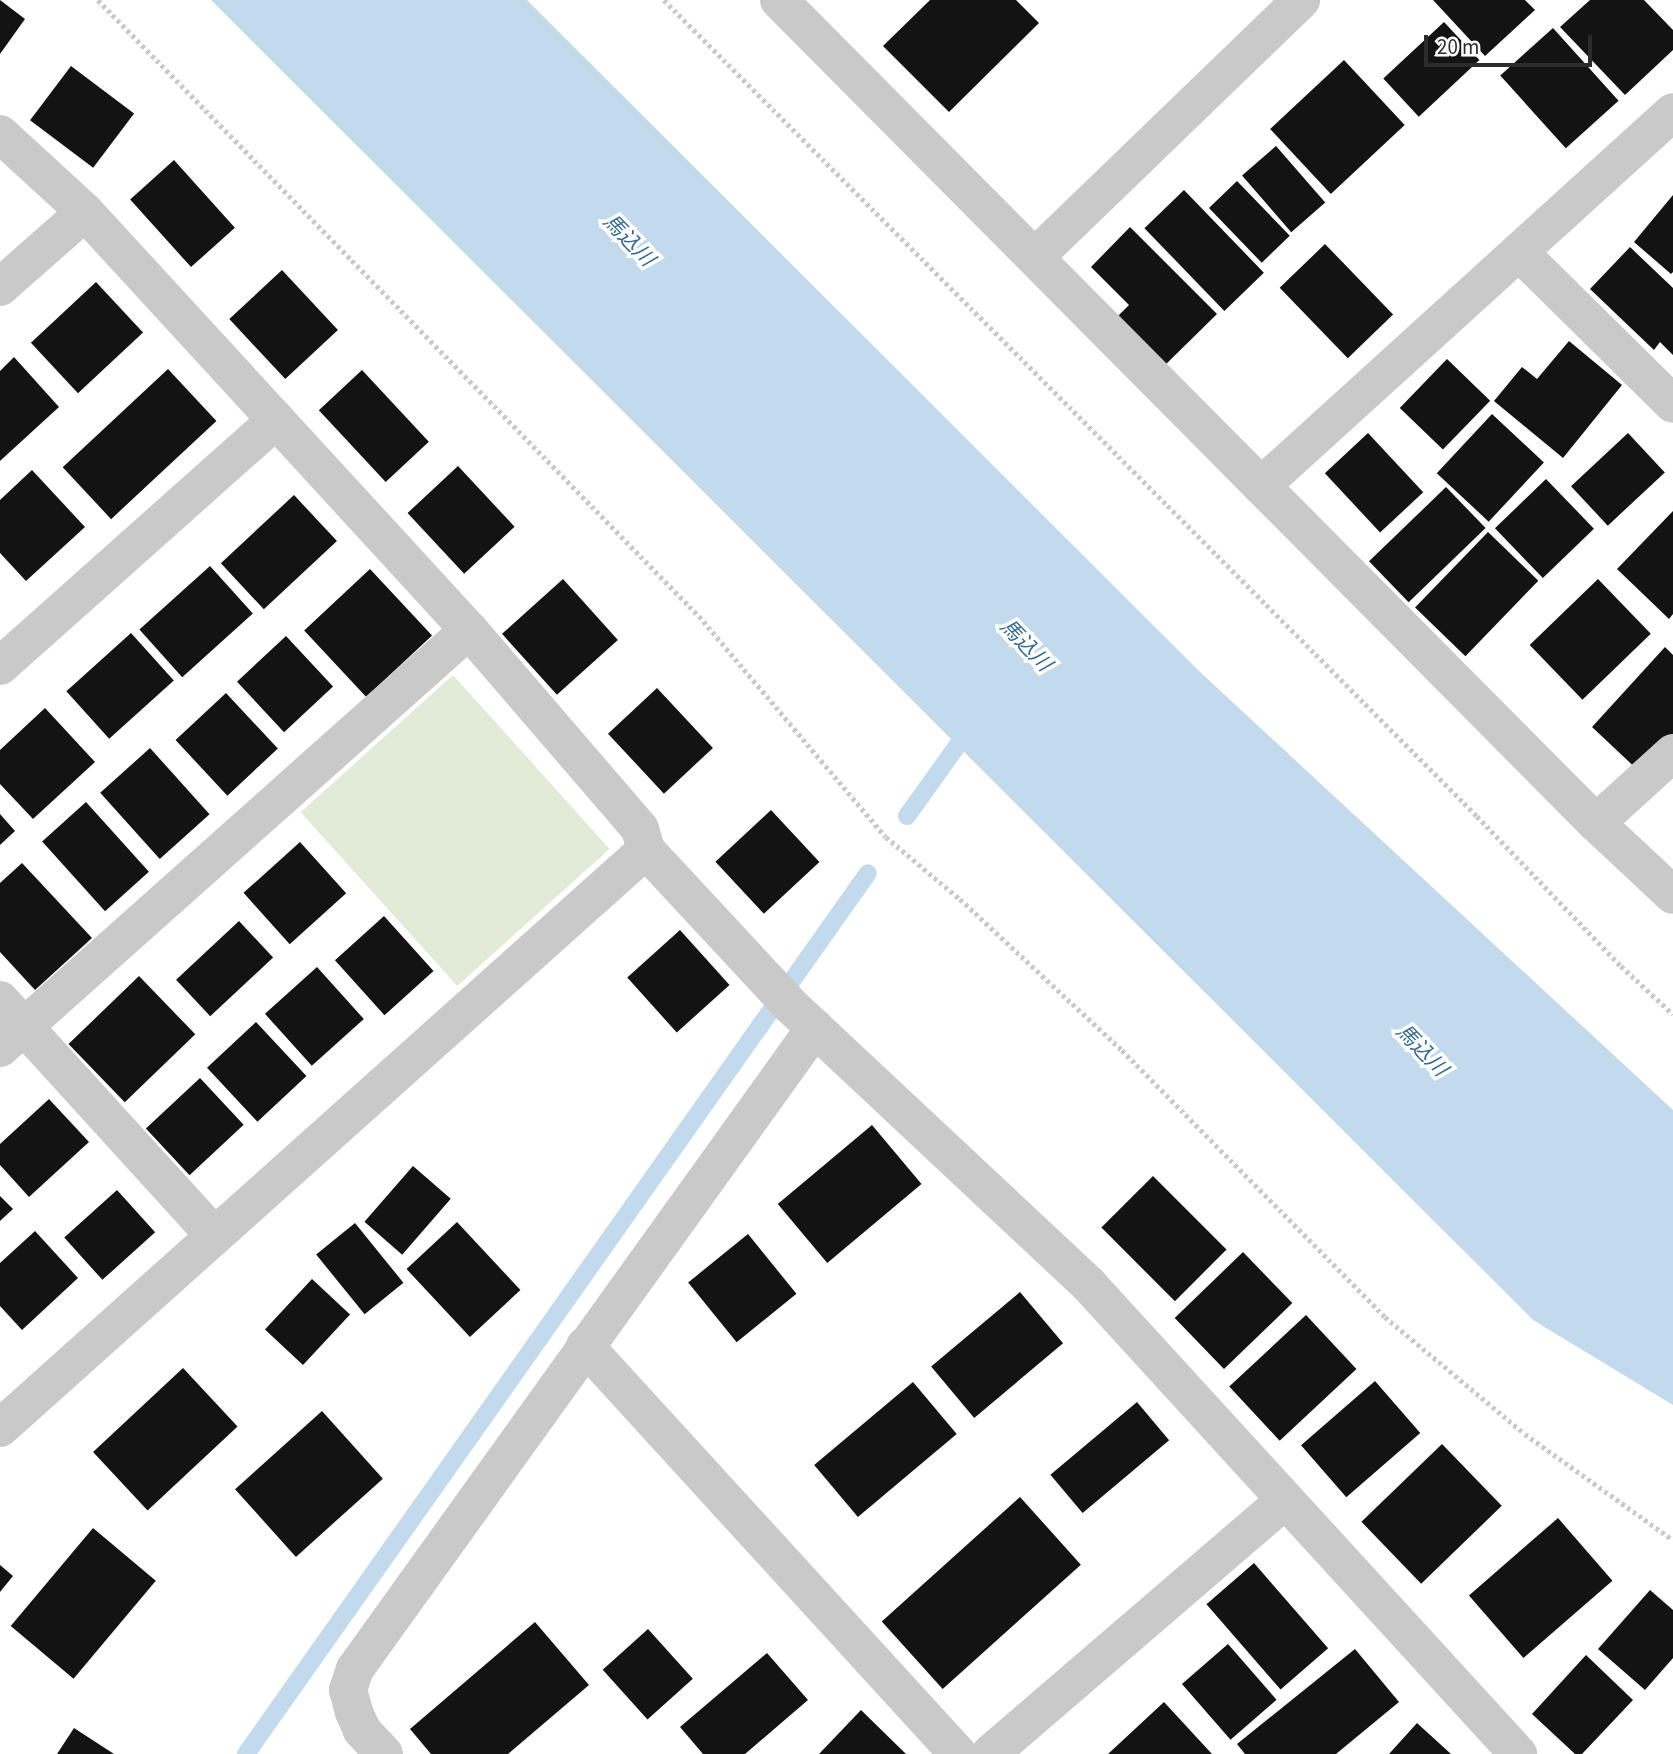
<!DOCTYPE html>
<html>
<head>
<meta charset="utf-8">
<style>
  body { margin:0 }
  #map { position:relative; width:1673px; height:1754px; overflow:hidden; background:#fff; font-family:"Source Sans 3","Noto Sans JP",sans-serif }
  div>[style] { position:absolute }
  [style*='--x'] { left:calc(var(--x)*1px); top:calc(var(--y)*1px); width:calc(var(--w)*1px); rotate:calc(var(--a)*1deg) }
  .green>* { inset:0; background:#e1ebd8; transform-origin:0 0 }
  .water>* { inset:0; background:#c2daec }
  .stream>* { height:18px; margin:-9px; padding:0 9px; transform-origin:9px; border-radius:9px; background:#c2daec }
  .building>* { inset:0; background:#131313; transform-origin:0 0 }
  .path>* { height:4.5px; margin-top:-2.25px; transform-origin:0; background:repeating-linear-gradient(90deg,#c9c9c9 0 3.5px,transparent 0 7px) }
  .minor>* { height:38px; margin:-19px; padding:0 19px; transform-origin:19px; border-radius:19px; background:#c9c9c9 }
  span { translate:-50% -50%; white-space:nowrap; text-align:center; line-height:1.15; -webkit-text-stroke:7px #fff; paint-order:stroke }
  .water-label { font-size:21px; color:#366a91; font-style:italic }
  .scale { position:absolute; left:1424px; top:35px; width:168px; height:32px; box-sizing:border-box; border:4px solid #2c2c2c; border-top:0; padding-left:9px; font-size:21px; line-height:24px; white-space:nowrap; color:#2c2c2c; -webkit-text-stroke:5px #fff; paint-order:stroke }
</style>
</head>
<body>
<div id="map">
  <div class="green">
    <i style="left:453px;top:675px;width:234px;height:205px;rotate:48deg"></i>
  </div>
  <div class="water">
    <i style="clip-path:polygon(211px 0,527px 0,1200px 672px,1673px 1110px,1673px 1405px,1533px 1320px)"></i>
  </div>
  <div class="stream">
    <i style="--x:907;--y:816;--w:108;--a:-54.4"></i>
    <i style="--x:246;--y:1754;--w:1078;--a:-54.78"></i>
  </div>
  <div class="building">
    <i style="clip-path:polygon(0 0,25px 19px,0 54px)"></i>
    <i style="clip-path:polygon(930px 0,1016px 0,1039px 23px,949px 112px,883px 46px)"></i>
    <i style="clip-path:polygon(1433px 0,1525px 0,1535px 10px,1485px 56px)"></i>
    <i style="clip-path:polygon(1590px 0,1644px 0,1673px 30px,1673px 50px,1625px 95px,1560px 27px)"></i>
    <i style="left:1444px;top:22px;width:52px;height:83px;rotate:47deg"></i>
    <i style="left:1553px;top:28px;width:98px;height:71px;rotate:48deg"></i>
    <i style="left:1344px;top:60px;width:89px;height:101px;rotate:47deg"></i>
    <i style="left:71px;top:66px;width:79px;height:68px;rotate:37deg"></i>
    <i style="left:1276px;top:146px;width:75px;height:45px;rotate:49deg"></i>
    <i style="left:174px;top:160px;width:91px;height:59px;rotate:48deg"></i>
    <i style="left:1237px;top:181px;width:76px;height:39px;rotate:46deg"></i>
    <i style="left:1184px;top:190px;width:115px;height:55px;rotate:46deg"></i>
    <i style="clip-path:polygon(1673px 195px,1673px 272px,1671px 274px,1634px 242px)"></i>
    <i style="clip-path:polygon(1130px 227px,1217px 314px,1159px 371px,1111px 323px,1129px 305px,1091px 267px)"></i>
    <i style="left:1325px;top:244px;width:98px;height:63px;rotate:46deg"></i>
    <i style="clip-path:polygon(1630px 247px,1673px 288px,1673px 355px,1660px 342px,1654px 350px,1590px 289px)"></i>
    <i style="left:282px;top:270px;width:82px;height:72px;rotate:47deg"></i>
    <i style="left:96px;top:282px;width:69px;height:89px;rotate:47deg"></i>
    <i style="clip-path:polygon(1569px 341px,1622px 385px,1563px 458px,1494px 401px,1522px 367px,1537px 379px)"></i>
    <i style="clip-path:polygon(14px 357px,59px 407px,0 461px,0 371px)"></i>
    <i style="left:1447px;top:359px;width:60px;height:68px;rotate:44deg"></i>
    <i style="left:168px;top:369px;width:71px;height:144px;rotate:47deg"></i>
    <i style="left:362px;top:370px;width:98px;height:59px;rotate:47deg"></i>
    <i style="left:1492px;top:414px;width:71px;height:81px;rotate:43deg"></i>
    <i style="left:1368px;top:433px;width:81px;height:59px;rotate:47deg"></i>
    <i style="left:1628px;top:433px;width:54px;height:78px;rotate:47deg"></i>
    <i style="left:458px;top:466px;width:83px;height:69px;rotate:47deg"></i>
    <i style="clip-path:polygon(32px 470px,85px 527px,26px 581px,0 553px,0 500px)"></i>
    <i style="left:1546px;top:479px;width:69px;height:71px;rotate:46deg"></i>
    <i style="left:1446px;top:487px;width:57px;height:107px;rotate:46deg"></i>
    <i style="left:294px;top:495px;width:63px;height:100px;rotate:47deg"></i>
    <i style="clip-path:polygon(1673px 511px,1673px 614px,1669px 619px,1617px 569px)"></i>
    <i style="left:1488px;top:532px;width:70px;height:105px;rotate:44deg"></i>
    <i style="left:210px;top:566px;width:64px;height:95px;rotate:48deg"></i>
    <i style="left:370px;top:569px;width:91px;height:90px;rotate:47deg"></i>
    <i style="left:563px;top:579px;width:82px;height:82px;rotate:48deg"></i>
    <i style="left:1598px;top:579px;width:76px;height:95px;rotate:46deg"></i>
    <i style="left:131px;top:633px;width:64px;height:87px;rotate:48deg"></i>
    <i style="left:286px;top:636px;width:69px;height:67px;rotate:47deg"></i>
    <i style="clip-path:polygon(1665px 647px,1673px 655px,1673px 742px,1643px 775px,1592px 727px)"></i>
    <i style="left:657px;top:688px;width:82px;height:67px;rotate:47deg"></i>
    <i style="left:226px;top:693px;width:76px;height:69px;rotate:47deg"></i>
    <i style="clip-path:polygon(45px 708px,95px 762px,33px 819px,0 784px,0 750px)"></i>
    <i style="left:150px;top:748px;width:89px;height:67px;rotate:48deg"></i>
    <i style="left:86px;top:802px;width:94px;height:59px;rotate:48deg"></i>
    <i style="left:771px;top:810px;width:71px;height:76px;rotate:47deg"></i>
    <i style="clip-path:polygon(0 814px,15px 831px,0 845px)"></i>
    <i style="left:300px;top:842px;width:69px;height:76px;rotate:48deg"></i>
    <i style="clip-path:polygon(22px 863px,92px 938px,35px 990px,0 952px,0 883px)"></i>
    <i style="left:384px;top:916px;width:74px;height:66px;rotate:48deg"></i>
    <i style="left:239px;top:921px;width:50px;height:86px;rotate:47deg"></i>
    <i style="left:680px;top:930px;width:74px;height:71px;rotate:48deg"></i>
    <i style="left:317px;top:967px;width:70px;height:70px;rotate:48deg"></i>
    <i style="left:139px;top:976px;width:81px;height:98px;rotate:46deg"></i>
    <i style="left:256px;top:1022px;width:74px;height:67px;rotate:47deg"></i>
    <i style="left:200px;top:1078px;width:64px;height:74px;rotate:47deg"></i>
    <i style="clip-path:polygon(49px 1099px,89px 1142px,29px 1197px,0 1165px,0 1144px)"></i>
    <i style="left:872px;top:1125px;width:77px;height:123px;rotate:50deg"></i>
    <i style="left:413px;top:1166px;width:50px;height:74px;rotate:41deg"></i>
    <i style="left:1153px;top:1176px;width:104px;height:73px;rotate:45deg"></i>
    <i style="left:117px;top:1190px;width:57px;height:71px;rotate:48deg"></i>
    <i style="clip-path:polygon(0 1196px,13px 1209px,0 1221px)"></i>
    <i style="left:457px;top:1222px;width:93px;height:69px;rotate:47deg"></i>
    <i style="left:355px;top:1223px;width:77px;height:50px;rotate:51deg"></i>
    <i style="clip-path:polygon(35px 1231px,78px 1278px,22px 1330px,0 1306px,0 1263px)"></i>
    <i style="left:748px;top:1234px;width:77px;height:77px;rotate:51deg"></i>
    <i style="left:1243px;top:1252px;width:71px;height:95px;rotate:46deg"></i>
    <i style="left:312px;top:1279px;width:52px;height:69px;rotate:43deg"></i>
    <i style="left:1020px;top:1292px;width:67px;height:116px;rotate:50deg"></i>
    <i style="left:1306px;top:1315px;width:74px;height:105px;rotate:47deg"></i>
    <i style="left:183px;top:1368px;width:80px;height:123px;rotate:47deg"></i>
    <i style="left:1375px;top:1381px;width:69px;height:98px;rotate:49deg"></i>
    <i style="left:913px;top:1382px;width:68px;height:129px;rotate:50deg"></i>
    <i style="left:1137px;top:1402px;width:50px;height:113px;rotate:50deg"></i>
    <i style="left:322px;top:1411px;width:91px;height:117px;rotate:48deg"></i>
    <i style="left:1442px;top:1444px;width:86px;height:112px;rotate:46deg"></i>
    <i style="left:1020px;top:1497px;width:91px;height:186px;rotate:48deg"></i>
    <i style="left:1558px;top:1518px;width:83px;height:118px;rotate:49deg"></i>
    <i style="left:93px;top:1528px;width:82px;height:128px;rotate:40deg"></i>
    <i style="left:1254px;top:1563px;width:113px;height:63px;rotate:49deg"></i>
    <i style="clip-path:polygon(0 1565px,13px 1576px,0 1592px)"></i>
    <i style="clip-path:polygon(1650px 1590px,1673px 1610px,1673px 1658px,1645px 1690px,1598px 1649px)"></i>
    <i style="clip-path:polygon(535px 1622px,589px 1685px,508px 1754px,431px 1754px,410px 1729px)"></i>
    <i style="left:648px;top:1629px;width:67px;height:61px;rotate:48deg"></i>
    <i style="left:1228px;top:1644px;width:74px;height:61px;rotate:49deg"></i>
    <i style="clip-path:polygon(1355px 1649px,1399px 1702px,1336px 1754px,1245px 1754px,1237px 1744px)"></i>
    <i style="clip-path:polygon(767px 1653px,808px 1700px,745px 1754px,703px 1754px,680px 1727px)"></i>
    <i style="clip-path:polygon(1586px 1655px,1633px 1700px,1582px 1754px,1575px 1754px,1532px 1714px)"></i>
    <i style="clip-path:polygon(1164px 1702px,1212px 1754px,1108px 1754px)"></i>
    <i style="clip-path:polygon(861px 1710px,906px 1754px,819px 1754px)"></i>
    <i style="clip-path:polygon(1417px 1723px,1451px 1754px,1389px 1754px)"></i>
    <i style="clip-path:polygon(74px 1728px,114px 1754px,57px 1754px)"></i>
  </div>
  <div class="path">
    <i style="--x:98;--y:0;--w:861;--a:45.71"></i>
    <i style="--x:699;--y:616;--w:289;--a:49.8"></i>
    <i style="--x:886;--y:837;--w:97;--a:40"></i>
    <i style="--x:960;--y:899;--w:221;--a:43"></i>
    <i style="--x:1122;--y:1050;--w:375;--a:45.4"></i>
    <i style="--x:1385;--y:1317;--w:182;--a:39.9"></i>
    <i style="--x:1525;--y:1434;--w:182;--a:35.6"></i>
    <i style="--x:664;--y:0;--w:1152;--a:45.11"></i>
    <i style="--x:1477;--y:816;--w:208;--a:46.2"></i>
    <i style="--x:1621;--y:966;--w:71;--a:42.7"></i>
  </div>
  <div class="minor">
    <i style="--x:779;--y:0;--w:1160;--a:45.21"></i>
    <i style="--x:1596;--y:823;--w:105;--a:43.1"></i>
    <i style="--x:0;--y:134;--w:115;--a:42.5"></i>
    <i style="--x:1519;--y:252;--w:216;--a:44.6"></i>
    <i style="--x:1035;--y:257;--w:370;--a:-44"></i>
    <i style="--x:0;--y:287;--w:113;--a:-41.4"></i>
    <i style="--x:85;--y:212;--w:568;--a:47.43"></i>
    <i style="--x:469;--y:630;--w:262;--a:49.3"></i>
    <i style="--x:640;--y:829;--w:22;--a:74"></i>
    <i style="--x:646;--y:850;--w:212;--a:47.1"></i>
    <i style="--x:790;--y:1005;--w:410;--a:43.1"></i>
    <i style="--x:1089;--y:1285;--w:636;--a:47.55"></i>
    <i style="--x:1261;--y:486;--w:556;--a:-42.23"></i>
    <i style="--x:0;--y:666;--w:370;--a:-41.7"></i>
    <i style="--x:1596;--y:823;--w:104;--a:-42.3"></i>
    <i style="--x:0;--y:1000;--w:318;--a:47.7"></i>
    <i style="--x:0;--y:1048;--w:628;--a:-41.71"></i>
    <i style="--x:585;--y:1346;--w:553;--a:47.57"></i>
    <i style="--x:0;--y:1428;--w:867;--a:-41.82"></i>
    <i style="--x:384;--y:1754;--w:33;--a:-133"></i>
    <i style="--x:362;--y:1730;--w:20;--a:-114"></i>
    <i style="--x:354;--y:1712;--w:23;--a:-105"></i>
    <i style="--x:348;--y:1690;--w:22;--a:-72"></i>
    <i style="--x:355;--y:1669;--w:789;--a:-54.34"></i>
    <i style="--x:990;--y:1754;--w:389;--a:-40.7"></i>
  </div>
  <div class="water-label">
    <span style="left:629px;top:240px;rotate:46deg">馬込川</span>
    <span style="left:1026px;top:645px;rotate:46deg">馬込川</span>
    <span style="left:1422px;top:1050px;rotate:46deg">馬込川</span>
  </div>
  <div class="scale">20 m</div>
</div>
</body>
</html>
